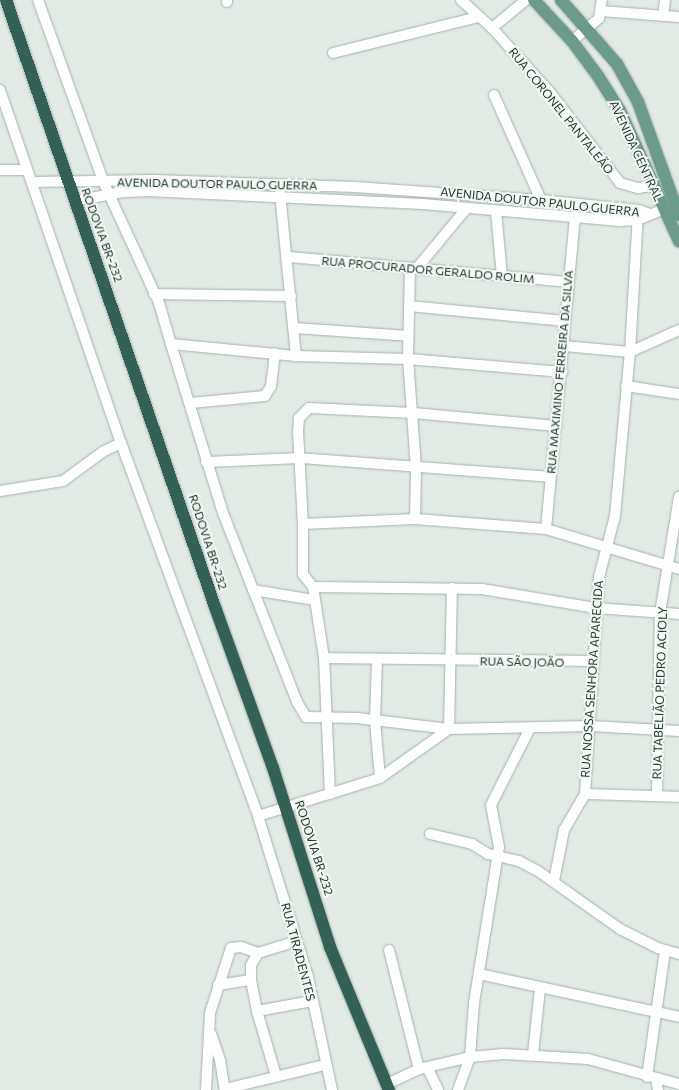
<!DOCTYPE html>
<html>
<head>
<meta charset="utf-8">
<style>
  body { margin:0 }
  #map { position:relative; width:679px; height:1090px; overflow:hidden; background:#e2eae6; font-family:Commissioner,sans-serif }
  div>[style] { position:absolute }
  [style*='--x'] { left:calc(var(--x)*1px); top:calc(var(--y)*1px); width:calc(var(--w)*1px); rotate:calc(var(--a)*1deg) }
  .roads { filter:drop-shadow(0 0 1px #a5b1ac) drop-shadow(0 0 1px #a5b1ac) }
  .minor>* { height:10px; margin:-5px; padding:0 5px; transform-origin:5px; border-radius:5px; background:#fff }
  .major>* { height:12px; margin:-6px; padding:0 6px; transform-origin:6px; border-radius:6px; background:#6c9a8b }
  .highway>* { height:12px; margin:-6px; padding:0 6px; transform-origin:6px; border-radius:6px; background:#346155 }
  span { translate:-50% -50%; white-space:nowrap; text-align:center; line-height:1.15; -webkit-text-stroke:4px #f2f7f4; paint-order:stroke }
  .street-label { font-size:12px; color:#243932 }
</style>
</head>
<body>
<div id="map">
  <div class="roads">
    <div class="minor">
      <i style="--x:38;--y:0;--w:192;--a:70.2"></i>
      <i style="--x:103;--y:181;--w:134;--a:65.3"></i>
      <i style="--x:159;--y:303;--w:43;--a:73.7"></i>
      <i style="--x:171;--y:344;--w:126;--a:5.5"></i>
      <i style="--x:296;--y:356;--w:112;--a:1.5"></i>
      <i style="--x:408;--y:359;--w:155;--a:4.8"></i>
      <i style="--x:227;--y:0;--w:2;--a:90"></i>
      <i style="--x:461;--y:0;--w:42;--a:42.1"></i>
      <i style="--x:492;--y:28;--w:85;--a:47.9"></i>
      <i style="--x:549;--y:91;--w:116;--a:52.3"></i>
      <i style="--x:620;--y:183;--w:19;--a:16"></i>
      <i style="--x:638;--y:188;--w:15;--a:-8"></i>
      <i style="--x:601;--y:11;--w:78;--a:4.4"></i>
      <i style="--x:663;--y:16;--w:16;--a:-83"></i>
      <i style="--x:492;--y:28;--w:44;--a:-39.5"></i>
      <i style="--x:572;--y:41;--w:35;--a:-40"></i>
      <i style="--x:599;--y:18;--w:18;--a:-81"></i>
      <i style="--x:333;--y:53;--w:150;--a:-13.9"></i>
      <i style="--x:0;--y:90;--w:373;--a:71.1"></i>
      <i style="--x:121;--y:443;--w:397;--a:69.8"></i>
      <i style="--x:258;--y:816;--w:169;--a:72.7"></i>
      <i style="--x:308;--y:977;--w:116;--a:78"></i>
      <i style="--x:494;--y:95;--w:115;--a:65.9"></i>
      <i style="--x:0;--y:170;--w:27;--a:0"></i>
      <i style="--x:32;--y:182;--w:122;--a:-0.9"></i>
      <i style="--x:154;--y:180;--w:201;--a:2"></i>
      <i style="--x:355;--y:187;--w:186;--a:4"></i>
      <i style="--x:541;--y:200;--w:98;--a:5.9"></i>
      <i style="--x:638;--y:210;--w:13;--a:18"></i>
      <i style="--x:280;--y:193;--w:164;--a:84.4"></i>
      <i style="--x:74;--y:201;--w:50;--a:-10.4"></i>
      <i style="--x:123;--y:192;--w:24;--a:-2"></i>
      <i style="--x:147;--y:191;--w:276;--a:2.7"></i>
      <i style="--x:423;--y:204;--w:198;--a:4.9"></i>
      <i style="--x:620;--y:221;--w:17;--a:-3"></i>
      <i style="--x:637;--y:220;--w:37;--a:-22"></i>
      <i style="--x:496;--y:212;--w:64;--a:84.6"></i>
      <i style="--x:289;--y:257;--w:280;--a:5.1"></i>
      <i style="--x:410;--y:268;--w:91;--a:91.3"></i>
      <i style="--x:408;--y:359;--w:109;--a:85.8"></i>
      <i style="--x:416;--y:468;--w:51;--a:91.1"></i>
      <i style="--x:417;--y:268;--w:77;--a:-50.3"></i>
      <i style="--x:154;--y:294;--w:137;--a:0.8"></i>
      <i style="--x:409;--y:306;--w:157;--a:5.5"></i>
      <i style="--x:295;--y:328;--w:113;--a:4"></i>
      <i style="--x:171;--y:344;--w:177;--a:72.9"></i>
      <i style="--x:223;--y:513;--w:203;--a:68.6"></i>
      <i style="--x:297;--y:702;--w:17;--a:59"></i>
      <i style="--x:306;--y:717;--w:51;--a:1.1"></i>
      <i style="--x:357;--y:718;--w:93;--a:6.8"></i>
      <i style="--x:449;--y:729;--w:141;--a:-1.2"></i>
      <i style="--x:590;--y:726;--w:89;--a:3.2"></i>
      <i style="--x:564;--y:346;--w:66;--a:5.2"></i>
      <i style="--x:630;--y:352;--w:54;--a:-24.2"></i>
      <i style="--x:626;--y:386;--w:54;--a:8.6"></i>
      <i style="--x:191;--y:403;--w:74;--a:-5.4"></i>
      <i style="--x:265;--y:396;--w:12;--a:-59"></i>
      <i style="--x:271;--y:386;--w:33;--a:-83"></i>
      <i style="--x:206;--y:462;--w:94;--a:-2.4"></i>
      <i style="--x:300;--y:458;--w:251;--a:4.3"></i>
      <i style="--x:0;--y:491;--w:64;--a:-9"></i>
      <i style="--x:63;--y:481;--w:51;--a:-36.2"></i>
      <i style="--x:104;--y:451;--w:19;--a:-25"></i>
      <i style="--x:303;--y:524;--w:92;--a:-93.1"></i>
      <i style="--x:298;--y:432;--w:14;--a:-86"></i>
      <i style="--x:299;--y:418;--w:14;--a:-45"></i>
      <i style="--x:309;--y:408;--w:104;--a:2.8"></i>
      <i style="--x:413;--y:413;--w:144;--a:5.2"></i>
      <i style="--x:546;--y:529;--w:314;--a:-84.7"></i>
      <i style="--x:313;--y:587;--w:169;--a:0.7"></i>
      <i style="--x:482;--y:589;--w:116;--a:9.5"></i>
      <i style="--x:596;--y:608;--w:83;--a:4.1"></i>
      <i style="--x:253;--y:590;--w:63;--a:9.2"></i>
      <i style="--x:324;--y:658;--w:270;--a:0.6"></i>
      <i style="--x:377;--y:660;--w:61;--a:91.9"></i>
      <i style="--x:375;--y:721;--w:57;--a:85"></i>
      <i style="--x:449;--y:729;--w:141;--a:-88.8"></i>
      <i style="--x:330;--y:794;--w:136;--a:-92.5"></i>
      <i style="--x:324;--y:658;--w:72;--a:-98.8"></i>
      <i style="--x:313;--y:587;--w:16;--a:-128"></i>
      <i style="--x:303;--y:574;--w:50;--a:-90"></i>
      <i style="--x:303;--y:524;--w:112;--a:-2.6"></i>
      <i style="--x:415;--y:519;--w:131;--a:4.4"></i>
      <i style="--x:546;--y:529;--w:139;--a:16.7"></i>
      <i style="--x:585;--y:794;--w:217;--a:-86.3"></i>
      <i style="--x:599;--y:577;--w:63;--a:-75.3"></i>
      <i style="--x:615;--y:516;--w:165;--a:-84.8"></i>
      <i style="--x:630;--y:352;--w:137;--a:-86.7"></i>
      <i style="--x:585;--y:794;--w:94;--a:1.8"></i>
      <i style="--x:657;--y:795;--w:182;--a:-89.1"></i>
      <i style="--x:660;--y:613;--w:118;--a:-80.7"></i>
      <i style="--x:258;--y:816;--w:128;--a:-17.3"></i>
      <i style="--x:380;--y:778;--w:85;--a:-35.4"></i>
      <i style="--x:430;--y:834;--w:43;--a:13.4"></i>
      <i style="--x:472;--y:844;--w:19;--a:32"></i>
      <i style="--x:488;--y:854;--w:32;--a:13"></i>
      <i style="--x:519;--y:861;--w:21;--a:28"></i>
      <i style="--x:538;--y:871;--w:100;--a:35.3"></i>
      <i style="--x:620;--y:929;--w:42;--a:26.6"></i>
      <i style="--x:658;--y:948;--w:22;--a:16"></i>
      <i style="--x:554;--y:881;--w:52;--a:-78.9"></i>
      <i style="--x:564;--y:830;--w:42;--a:-59.7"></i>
      <i style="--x:389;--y:950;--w:123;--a:75.9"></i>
      <i style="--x:258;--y:953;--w:14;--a:120"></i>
      <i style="--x:251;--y:965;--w:15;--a:90"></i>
      <i style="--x:251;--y:980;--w:32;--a:79"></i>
      <i style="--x:257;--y:1011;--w:68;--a:73.7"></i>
      <i style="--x:479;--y:974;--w:205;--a:12.1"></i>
      <i style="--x:218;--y:985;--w:33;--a:-9"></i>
      <i style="--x:257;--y:1011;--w:56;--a:-10.3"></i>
      <i style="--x:211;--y:1034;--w:28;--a:71"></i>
      <i style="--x:220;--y:1060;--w:30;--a:81"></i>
      <i style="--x:533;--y:1054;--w:66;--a:-83.9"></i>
      <i style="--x:427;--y:1067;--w:25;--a:64"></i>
      <i style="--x:647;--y:1077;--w:127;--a:-81.9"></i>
      <i style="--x:656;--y:1079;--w:11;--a:80"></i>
      <i style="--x:387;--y:1084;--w:35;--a:-25"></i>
      <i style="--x:419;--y:1069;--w:52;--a:-13.2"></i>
      <i style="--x:470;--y:1057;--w:34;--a:-5"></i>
      <i style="--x:504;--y:1054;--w:84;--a:3.4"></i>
      <i style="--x:588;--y:1059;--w:94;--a:15.4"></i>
      <i style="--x:225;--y:1089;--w:103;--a:-13.5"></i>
      <i style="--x:206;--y:1090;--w:77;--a:-87"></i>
      <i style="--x:210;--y:1013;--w:68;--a:-72.1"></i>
      <i style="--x:231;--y:948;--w:10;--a:-6"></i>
      <i style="--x:241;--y:947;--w:18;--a:19"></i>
      <i style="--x:258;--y:953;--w:41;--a:-17.1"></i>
      <i style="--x:458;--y:1090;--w:35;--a:-70"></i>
      <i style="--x:470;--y:1057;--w:54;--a:-85.8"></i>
      <i style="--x:474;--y:1003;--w:158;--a:-80.9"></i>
      <i style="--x:499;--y:847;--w:43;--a:-100.8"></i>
      <i style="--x:491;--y:805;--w:86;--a:-63.1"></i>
    </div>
    <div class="major">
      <i style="--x:534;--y:0;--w:56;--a:47.2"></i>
      <i style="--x:572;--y:41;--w:44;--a:53.4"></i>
      <i style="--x:598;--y:76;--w:41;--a:57.8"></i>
      <i style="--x:620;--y:111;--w:143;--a:65.6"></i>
      <i style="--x:561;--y:0;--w:85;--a:48.8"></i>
      <i style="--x:617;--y:64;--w:43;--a:61.1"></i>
      <i style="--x:638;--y:102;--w:120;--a:70.1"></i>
    </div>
    <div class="highway">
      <i style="--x:6;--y:0;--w:642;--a:71"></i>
      <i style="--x:215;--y:607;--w:171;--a:70.2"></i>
      <i style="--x:273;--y:768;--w:188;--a:72.3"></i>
      <i style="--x:330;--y:947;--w:155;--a:67.6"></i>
    </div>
  </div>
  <div class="street-label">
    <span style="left:561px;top:111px;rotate:51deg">RUA CORONEL PANTALEÃO</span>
    <span style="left:636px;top:151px;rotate:65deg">AVENIDA CENTRAL</span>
    <span style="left:217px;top:184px;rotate:1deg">AVENIDA DOUTOR PAULO GUERRA</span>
    <span style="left:540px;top:202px;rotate:6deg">AVENIDA DOUTOR PAULO GUERRA</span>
    <span style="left:102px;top:235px;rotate:70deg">RODOVIA BR-232</span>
    <span style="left:428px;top:270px;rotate:5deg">RUA PROCURADOR GERALDO ROLIM</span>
    <span style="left:560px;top:372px;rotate:-85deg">RUA MAXIMINO FERREIRA DA SILVA</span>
    <span style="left:208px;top:542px;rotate:72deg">RODOVIA BR-232</span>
    <span style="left:522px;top:662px;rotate:1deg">RUA SÃO JOÃO</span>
    <span style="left:592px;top:679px;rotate:-86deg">RUA NOSSA SENHORA APARECIDA</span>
    <span style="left:660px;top:693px;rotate:-88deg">RUA TABELIÃO PEDRO ACIOLY</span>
    <span style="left:314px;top:848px;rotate:72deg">RODOVIA BR-232</span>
    <span style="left:298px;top:952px;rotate:75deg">RUA TIRADENTES</span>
  </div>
</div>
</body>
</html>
